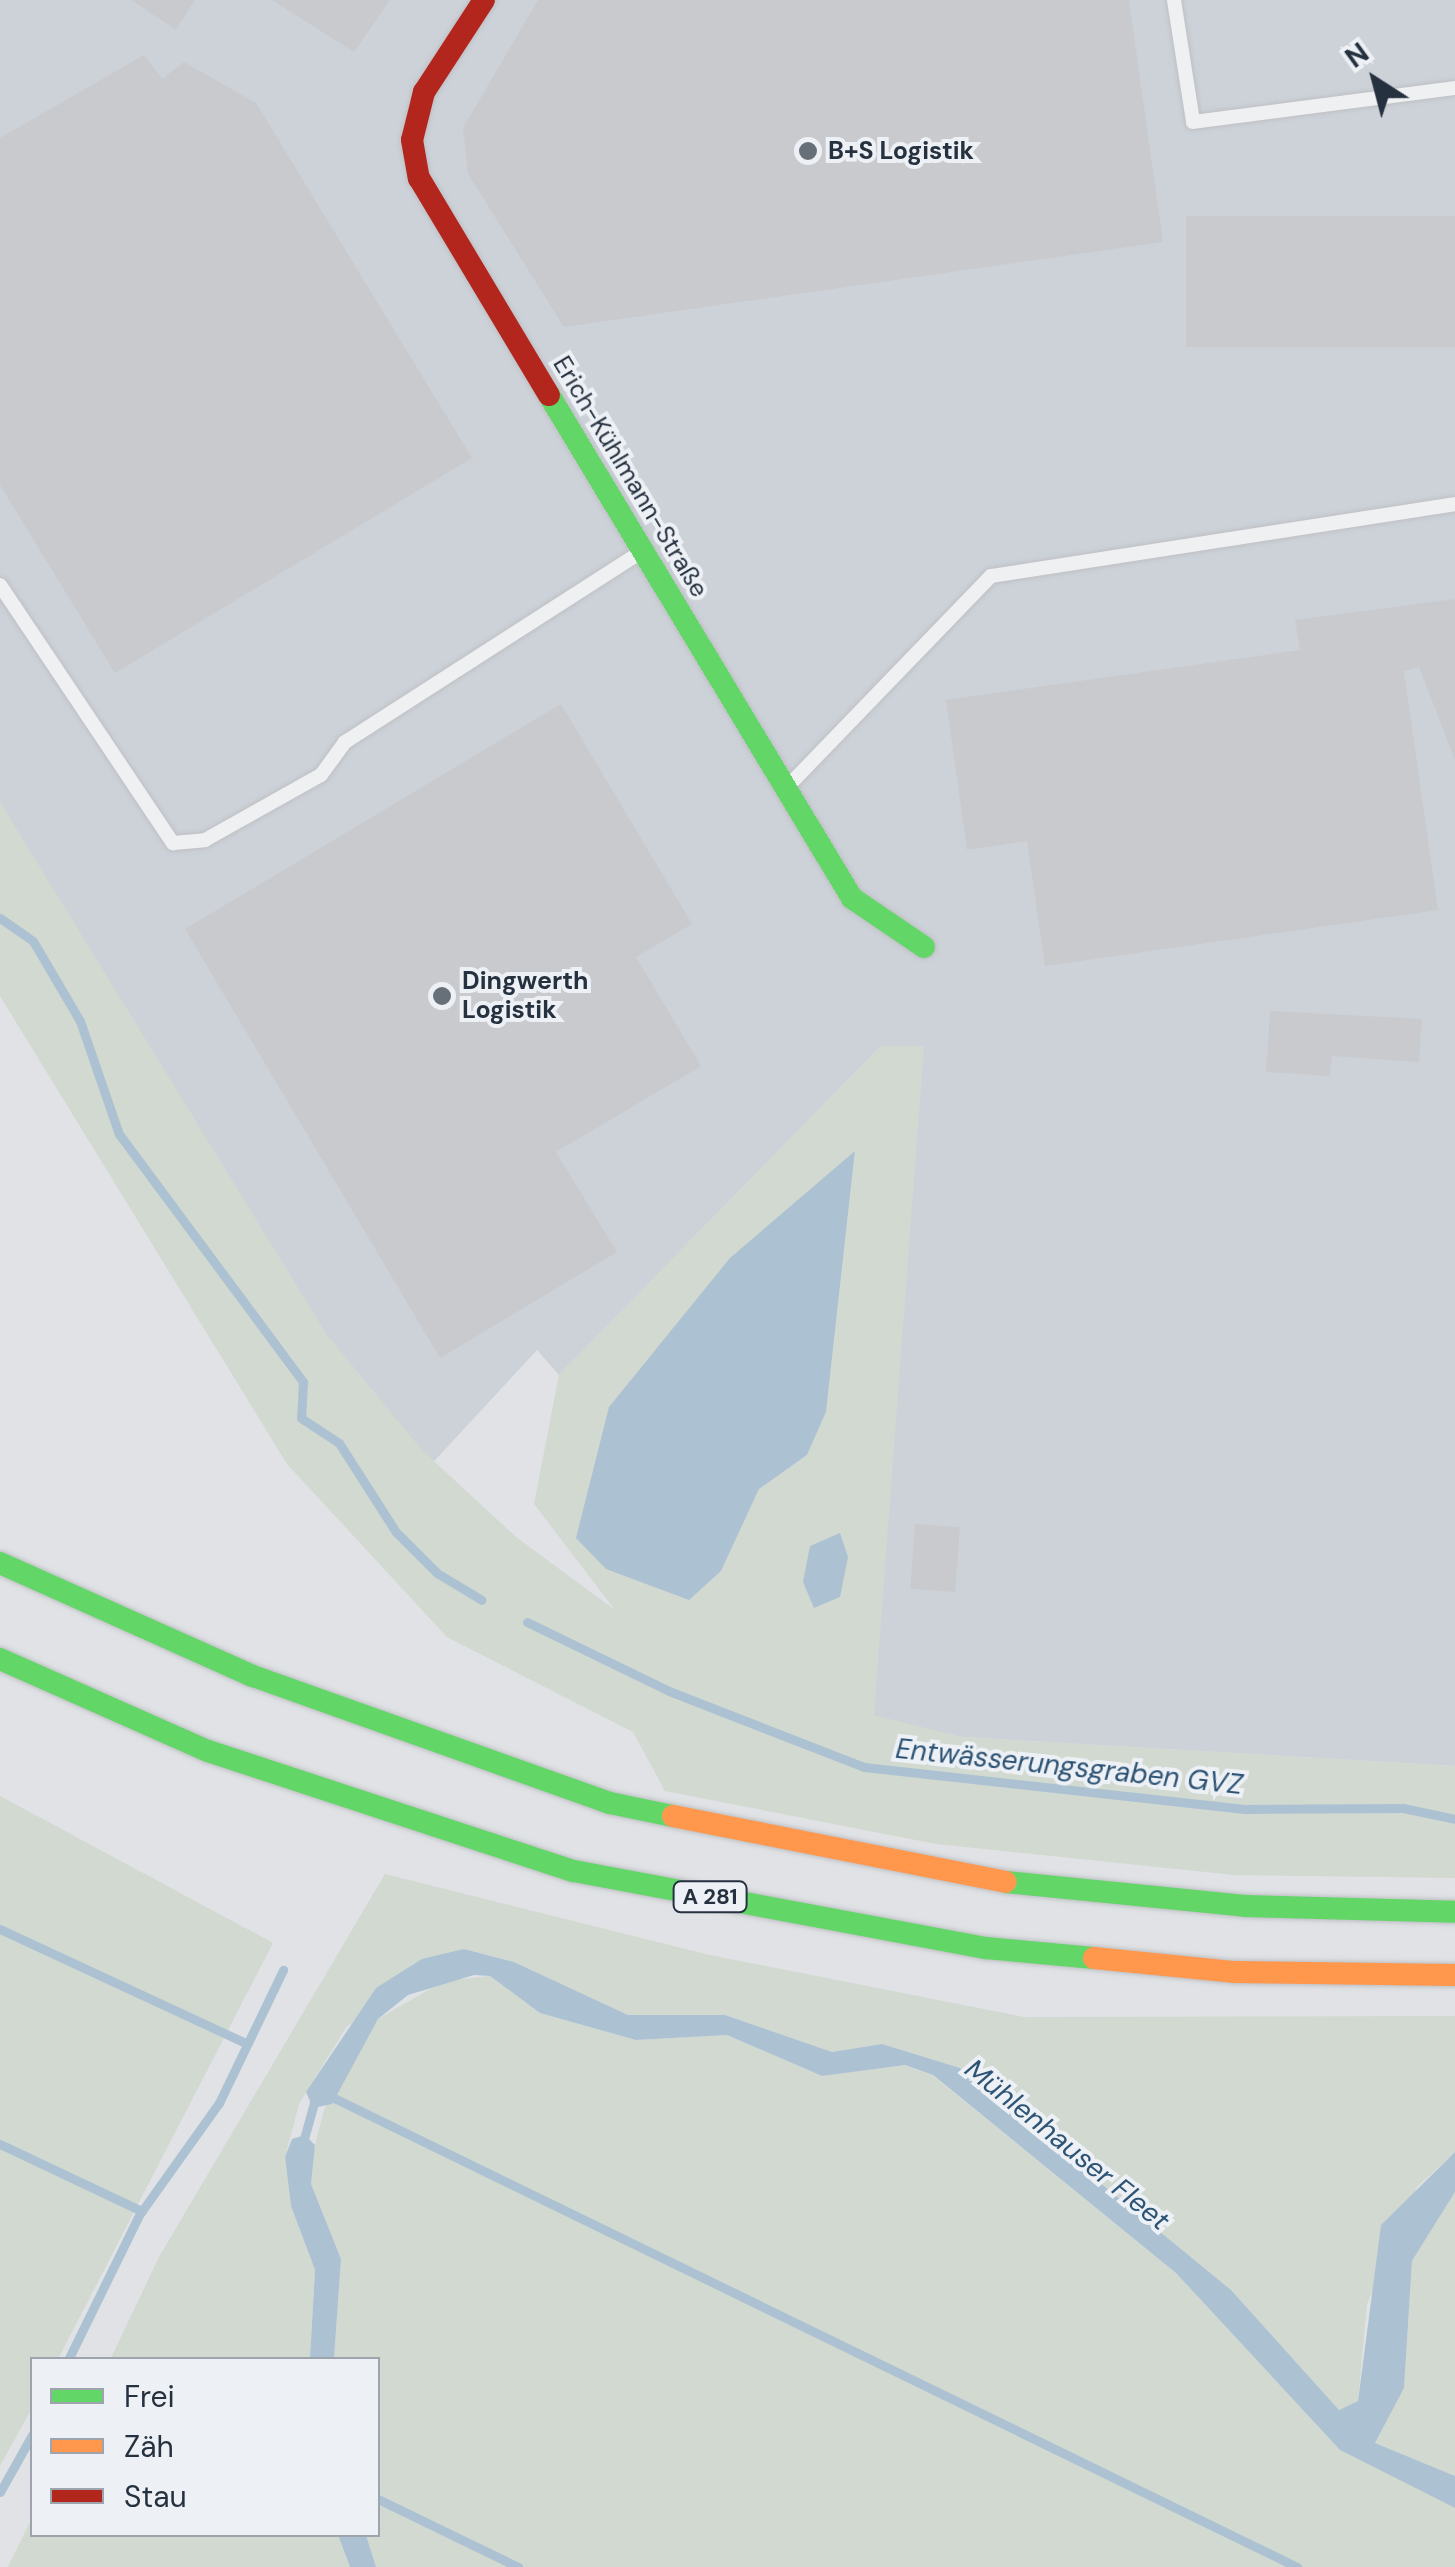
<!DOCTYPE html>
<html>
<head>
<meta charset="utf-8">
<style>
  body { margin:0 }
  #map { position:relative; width:1455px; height:2567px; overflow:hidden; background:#e0e2e5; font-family:"DM Sans",sans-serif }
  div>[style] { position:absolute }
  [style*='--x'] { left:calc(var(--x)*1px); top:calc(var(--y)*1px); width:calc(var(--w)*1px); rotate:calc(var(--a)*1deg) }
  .built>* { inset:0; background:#cdd2d9 }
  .green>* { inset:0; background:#d1d9d0 }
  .water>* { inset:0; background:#acc2d2 }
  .stream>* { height:9px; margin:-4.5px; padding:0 4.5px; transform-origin:4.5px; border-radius:4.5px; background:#acc2d2 }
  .building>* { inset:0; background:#c8cacd; transform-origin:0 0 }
  .roads { filter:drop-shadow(0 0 2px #bec0c3) drop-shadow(0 0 2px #bec0c3) }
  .lane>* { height:14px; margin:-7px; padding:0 7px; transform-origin:7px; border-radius:7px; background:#eff0f2 }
  .fast>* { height:22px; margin:-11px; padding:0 11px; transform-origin:11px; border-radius:11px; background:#63d668 }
  .slow>* { height:22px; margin:-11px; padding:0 11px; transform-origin:11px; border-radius:11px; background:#ff974d }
  .jam>* { height:22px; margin:-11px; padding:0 11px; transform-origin:11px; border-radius:11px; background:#b3261e }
  .dots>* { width:28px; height:28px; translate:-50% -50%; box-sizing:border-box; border:5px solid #edf1f6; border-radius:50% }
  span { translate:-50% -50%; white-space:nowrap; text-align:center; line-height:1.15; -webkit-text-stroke:8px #edf1f6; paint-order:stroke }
  .shield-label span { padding:2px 8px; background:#edf1f6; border:2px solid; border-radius:8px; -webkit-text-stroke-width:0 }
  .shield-label { font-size:22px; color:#26313f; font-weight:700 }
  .poi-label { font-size:25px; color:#26313f; font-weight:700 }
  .left { translate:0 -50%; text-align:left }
  .street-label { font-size:25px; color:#26313f }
  .water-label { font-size:28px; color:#2e5475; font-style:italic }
  .legend { position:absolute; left:30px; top:2357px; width:350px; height:180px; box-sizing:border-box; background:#edf1f6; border:2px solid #9da4ad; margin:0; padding:12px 18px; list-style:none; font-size:30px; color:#26313f }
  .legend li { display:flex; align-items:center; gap:20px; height:50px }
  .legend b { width:50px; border:2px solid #9da4ad }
  .north { position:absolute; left:1325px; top:30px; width:100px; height:100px; -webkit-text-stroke:8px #edf1f6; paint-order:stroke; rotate:324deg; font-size:28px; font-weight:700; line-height:40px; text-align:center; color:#26313f }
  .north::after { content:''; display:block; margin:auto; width:35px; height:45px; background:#26313f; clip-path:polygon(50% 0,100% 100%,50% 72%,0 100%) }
</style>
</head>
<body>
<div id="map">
  <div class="built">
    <i style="clip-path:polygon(0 0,1455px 0,1455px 1766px,961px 1737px,874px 1716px,881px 1046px,559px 1375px,537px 1350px,424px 1472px,296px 1309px,0 827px)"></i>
  </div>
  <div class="green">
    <i style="clip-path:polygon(evenodd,0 802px,327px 1335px,422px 1450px,516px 1537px,615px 1610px,534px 1504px,559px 1375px,881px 1046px,924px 1046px,874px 1715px,961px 1737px,1455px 1766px,1455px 1878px,1234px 1875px,936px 1844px,665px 1791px,633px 1732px,447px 1637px,287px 1464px,0 996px,0 802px,855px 1153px,826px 1412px,807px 1455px,759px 1489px,721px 1571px,855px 1153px)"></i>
    <i style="clip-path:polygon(0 1796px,273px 1943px,58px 2359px,32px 2360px,32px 2408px,0 2466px)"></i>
    <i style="clip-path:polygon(385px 1874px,710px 1955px,1024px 2017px,1455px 2016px,1455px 2152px,1417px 2187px,1367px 2304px,1358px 2401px,1339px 2410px,1231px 2290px,960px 2068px,882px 2044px,832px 2052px,725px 2015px,628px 2015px,514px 1962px,464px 1949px,347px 2026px,299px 2104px,285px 2157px,291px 2206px,315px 2270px,310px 2359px,110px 2360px,159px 2257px)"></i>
    <i style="clip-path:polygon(490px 1976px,540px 2013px,636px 2040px,727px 2035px,822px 2076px,904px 2065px,932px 2075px,1176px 2273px,1340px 2450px,1455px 2508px,1455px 2567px,376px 2567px,366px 2535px,378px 2534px,378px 2360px,334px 2359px,341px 2259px,311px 2184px,315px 2145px,324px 2110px,378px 2019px,444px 1981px)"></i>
    <i style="clip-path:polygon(1455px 2192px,1455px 2476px,1375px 2443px,1404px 2388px,1412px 2261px)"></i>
    <i style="clip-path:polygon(32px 2518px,32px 2534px,338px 2535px,350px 2567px,8px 2567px)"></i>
  </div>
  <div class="water">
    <i style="clip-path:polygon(855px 1151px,826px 1412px,807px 1455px,759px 1489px,721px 1571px,689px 1600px,606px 1569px,576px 1538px,609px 1407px,730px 1258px)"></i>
    <i style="clip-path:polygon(840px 1533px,848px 1557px,840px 1597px,814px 1608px,803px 1582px,810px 1546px)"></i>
    <i style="clip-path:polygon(464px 1949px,514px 1962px,628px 2015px,725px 2015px,832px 2052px,882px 2044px,960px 2068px,1231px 2290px,1339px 2410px,1358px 2401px,1381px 2225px,1455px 2152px,1455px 2192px,1412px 2261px,1404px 2388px,1375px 2443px,1455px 2476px,1455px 2508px,1340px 2450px,1176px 2273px,933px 2075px,905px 2065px,822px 2076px,727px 2035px,636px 2040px,540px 2013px,490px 1976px,474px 1975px,408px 1995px,378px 2019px,332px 2104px,313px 2108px,306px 2092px,376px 1988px,422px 1959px)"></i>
    <i style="clip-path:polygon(305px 2135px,315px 2145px,311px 2184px,341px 2259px,334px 2359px,310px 2359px,315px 2270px,291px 2206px,285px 2157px,292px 2139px)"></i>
    <i style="clip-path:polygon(338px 2535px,366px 2535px,376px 2567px,350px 2567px)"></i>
  </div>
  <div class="stream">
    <i style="--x:0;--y:918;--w:40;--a:34.9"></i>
    <i style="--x:33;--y:941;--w:93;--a:59.6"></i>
    <i style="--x:80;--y:1021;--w:120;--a:71"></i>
    <i style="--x:119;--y:1134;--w:309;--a:53.4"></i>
    <i style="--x:303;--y:1382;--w:36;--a:93"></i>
    <i style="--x:301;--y:1418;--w:45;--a:33.3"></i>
    <i style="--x:339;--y:1443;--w:106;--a:57.4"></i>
    <i style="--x:396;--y:1532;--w:58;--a:45"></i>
    <i style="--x:437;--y:1573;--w:52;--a:31"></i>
    <i style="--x:527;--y:1622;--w:158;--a:25.9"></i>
    <i style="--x:669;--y:1691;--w:209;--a:21.3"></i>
    <i style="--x:864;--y:1767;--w:383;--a:6.3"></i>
    <i style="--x:1245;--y:1809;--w:158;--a:-0.4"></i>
    <i style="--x:1403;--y:1808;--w:53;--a:11.9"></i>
    <i style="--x:0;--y:1929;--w:271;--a:24.9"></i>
    <i style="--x:328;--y:2095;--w:1078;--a:25.97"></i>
    <i style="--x:0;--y:2144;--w:157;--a:25.3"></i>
    <i style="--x:302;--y:2146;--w:49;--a:-74.5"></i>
    <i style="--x:68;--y:2360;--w:161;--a:-63.9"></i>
    <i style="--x:139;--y:2215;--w:138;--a:-54.5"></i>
    <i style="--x:219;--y:2103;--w:148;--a:-64.3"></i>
    <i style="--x:0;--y:2492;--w:65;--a:-60.7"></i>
    <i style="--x:378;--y:2499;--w:156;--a:25.9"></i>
  </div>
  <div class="building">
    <i style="clip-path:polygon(131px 0,195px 0,176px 30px)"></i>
    <i style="clip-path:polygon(272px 0,390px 0,354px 52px)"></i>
    <i style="clip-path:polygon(538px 0,1129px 0,1163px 242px,564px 327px,468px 174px,463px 128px)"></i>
    <i style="clip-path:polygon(144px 55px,162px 79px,184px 62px,256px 103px,472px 458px,115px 673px,0 485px,0 138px)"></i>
    <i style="left:1455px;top:216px;width:131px;height:269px;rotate:90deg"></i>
    <i style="clip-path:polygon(1455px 599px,1455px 760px,1419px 667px,1404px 671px,1438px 910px,1045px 966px,1027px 841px,967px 850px,946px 700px,1300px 650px,1295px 620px)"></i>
    <i style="clip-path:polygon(561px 704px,692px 924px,636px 957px,701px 1066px,556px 1152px,617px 1252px,440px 1358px,185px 929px)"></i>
    <i style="clip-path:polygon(1270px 1011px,1422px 1019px,1419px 1062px,1332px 1056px,1330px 1076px,1266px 1072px)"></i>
    <i style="left:915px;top:1524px;width:45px;height:65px;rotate:4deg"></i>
  </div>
  <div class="roads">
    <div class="lane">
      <i style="--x:1174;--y:0;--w:123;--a:81.1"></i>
      <i style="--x:1193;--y:122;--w:264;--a:-7.4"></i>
      <i style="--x:0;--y:585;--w:311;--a:56.2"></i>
      <i style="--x:173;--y:843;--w:32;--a:-5"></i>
      <i style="--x:205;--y:840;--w:133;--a:-29.3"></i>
      <i style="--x:321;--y:775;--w:41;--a:-54"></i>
      <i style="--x:345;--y:742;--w:353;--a:-32.7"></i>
      <i style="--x:790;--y:784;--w:289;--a:-46"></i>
      <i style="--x:991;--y:576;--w:470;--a:-8.8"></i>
    </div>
    <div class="fast">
      <i style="--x:549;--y:395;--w:587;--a:58.94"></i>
      <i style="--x:852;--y:898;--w:87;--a:34.2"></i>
      <i style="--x:0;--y:1563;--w:277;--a:24.1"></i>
      <i style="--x:253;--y:1676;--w:379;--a:19.6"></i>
      <i style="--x:610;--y:1803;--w:64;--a:11.7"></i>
      <i style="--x:0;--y:1659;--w:227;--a:23.9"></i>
      <i style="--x:208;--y:1751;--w:385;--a:18.2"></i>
      <i style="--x:574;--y:1871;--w:419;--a:10.6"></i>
      <i style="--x:986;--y:1948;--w:108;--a:5.3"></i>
      <i style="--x:1006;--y:1882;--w:240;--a:5.7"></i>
      <i style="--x:1245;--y:1906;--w:210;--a:1.6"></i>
    </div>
    <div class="slow">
      <i style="--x:673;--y:1816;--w:339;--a:11.2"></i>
      <i style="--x:1094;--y:1958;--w:142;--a:5.7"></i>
      <i style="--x:1235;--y:1972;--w:220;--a:0.8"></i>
    </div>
    <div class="jam">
      <i style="--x:484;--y:0;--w:110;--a:123.1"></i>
      <i style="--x:424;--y:92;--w:49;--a:104"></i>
      <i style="--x:412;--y:140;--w:39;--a:80"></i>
      <i style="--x:419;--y:178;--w:253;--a:59.1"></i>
    </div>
  </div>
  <div class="dots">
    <i style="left:808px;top:151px;background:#676f79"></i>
    <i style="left:442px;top:996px;background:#676f79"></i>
  </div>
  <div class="shield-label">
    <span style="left:710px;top:1897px">A 281</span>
  </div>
  <div class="poi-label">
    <span class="left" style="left:828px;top:151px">B+S Logistik</span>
    <span class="left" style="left:462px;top:996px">Dingwerth<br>Logistik</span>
  </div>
  <div class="street-label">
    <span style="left:630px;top:477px;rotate:59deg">Erich-Kühlmann-Straße</span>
  </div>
  <div class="water-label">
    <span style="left:1069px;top:1767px;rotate:6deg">Entwässerungsgraben GVZ</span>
    <span style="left:1067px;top:2145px;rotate:39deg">Mühlenhauser Fleet</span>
  </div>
  <ul class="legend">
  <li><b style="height:12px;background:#63d668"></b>Frei</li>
  <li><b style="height:12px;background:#ff974d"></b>Zäh</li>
  <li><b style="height:12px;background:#b3261e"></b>Stau</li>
  </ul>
  <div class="north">N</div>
</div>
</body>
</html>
